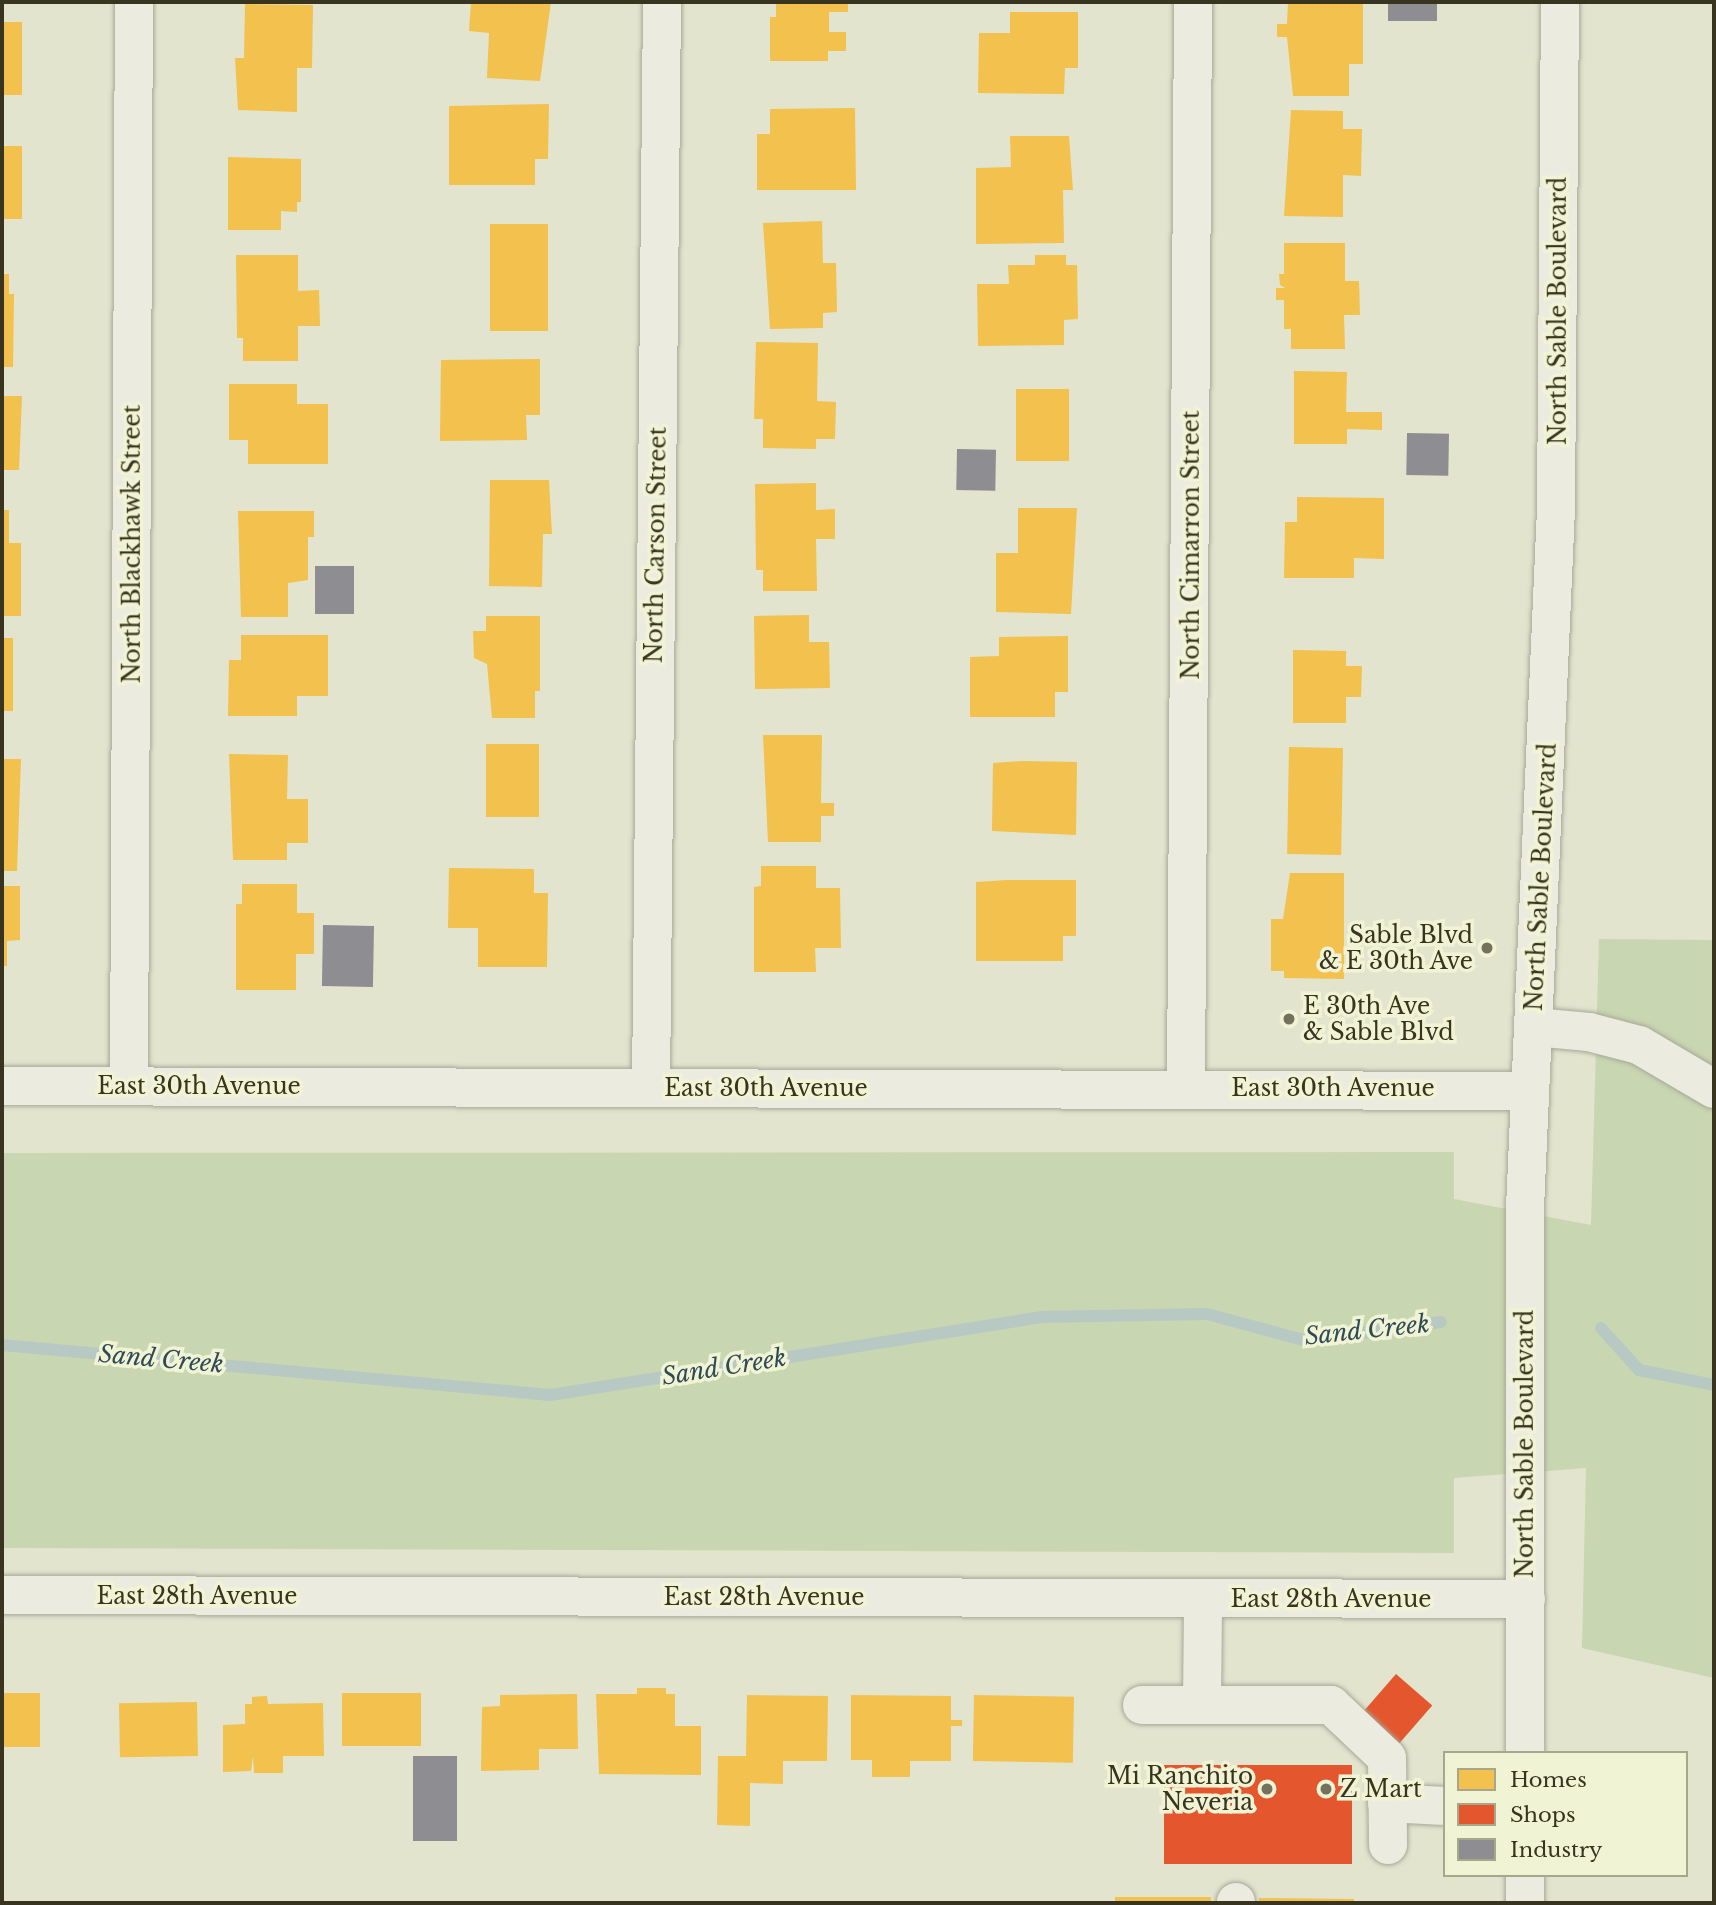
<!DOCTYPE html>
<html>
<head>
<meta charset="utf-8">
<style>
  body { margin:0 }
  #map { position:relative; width:1716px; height:1905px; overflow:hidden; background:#e2e4ce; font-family:"Libre Baskerville",serif }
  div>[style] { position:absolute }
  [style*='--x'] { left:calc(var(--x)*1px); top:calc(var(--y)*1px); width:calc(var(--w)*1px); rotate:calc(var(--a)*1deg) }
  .green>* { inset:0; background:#c8d6b1 }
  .homes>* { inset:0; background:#f2c14e; transform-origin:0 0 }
  .shops>* { inset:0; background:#e4572e; transform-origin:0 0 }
  .industry>* { inset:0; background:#8d8d92; transform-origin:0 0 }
  .stream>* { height:12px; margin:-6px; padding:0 6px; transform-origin:6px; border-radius:6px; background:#b8c9c4 }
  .roads { filter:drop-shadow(0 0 2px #a8a997) drop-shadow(0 0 2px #a8a997) }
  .minor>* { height:38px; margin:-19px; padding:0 19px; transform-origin:19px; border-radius:19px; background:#ebecdf }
  .dots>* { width:19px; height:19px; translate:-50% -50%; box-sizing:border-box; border:4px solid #f1f4d4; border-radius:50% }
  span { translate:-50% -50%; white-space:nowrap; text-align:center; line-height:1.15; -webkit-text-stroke:7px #f1f4d4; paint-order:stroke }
  .street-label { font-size:23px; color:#38341f }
  .poi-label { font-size:23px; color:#38341f }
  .right { translate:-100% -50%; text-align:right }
  .left { translate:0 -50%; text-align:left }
  .water-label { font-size:24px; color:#2f4a57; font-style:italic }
  .frame { position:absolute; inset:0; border:4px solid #38341f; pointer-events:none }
  .legend { position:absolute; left:1443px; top:1751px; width:245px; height:126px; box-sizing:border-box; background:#f1f4d4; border:2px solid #a7a78c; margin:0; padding:9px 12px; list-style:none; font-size:21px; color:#38341f }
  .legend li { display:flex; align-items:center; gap:14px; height:35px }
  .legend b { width:35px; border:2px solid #a7a78c }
</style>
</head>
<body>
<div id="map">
  <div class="green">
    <i style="clip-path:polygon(1599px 939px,1714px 940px,1714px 1678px,1582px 1648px,1586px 1468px,1454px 1478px,1454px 1553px,2px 1548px,2px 1153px,1454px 1152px,1454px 1199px,1591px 1225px)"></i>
  </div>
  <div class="homes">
    <i style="clip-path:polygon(471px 2px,551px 2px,540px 81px,487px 78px,489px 33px,469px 31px)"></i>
    <i style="clip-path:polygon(776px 2px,848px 2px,848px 12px,829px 12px,829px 32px,846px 32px,846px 51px,828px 51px,828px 61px,770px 61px,770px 17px,776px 17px)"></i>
    <i style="clip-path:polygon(1288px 2px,1363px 2px,1363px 64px,1349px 64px,1349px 96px,1293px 96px,1287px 37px,1277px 37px,1277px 24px,1287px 24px)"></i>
    <i style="clip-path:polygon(245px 4px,313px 5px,312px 68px,297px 68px,297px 112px,238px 110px,235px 58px,244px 58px)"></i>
    <i style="clip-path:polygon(1010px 12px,1078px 12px,1078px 68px,1065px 68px,1064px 94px,978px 93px,979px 33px,1010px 33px)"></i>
    <i style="left:2px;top:22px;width:20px;height:73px"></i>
    <i style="clip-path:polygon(549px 104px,548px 159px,535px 159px,535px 185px,449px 185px,449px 106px)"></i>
    <i style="clip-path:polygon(855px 108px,856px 190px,757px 190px,757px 134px,770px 134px,770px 109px)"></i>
    <i style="clip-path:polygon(1291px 110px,1343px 111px,1343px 129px,1362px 129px,1361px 176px,1343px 175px,1343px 217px,1284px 216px)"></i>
    <i style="clip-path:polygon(1010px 136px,1069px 136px,1073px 190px,1063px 190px,1064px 243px,976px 244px,976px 168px,1011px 167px)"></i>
    <i style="left:2px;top:146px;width:20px;height:73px"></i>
    <i style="clip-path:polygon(228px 157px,301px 159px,301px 202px,297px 202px,297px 212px,281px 211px,281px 230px,228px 230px)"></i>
    <i style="clip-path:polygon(822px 221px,823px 263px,836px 263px,837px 312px,823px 313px,823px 328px,770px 329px,763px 223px)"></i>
    <i style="left:490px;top:224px;width:58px;height:107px"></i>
    <i style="clip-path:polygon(1284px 243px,1345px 243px,1345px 281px,1359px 281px,1360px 315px,1344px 315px,1345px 349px,1291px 349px,1291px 329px,1284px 329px,1284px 300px,1276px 300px,1276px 288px,1285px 288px,1280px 285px,1279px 274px,1284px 274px)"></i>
    <i style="clip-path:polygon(236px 255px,298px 255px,298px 291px,319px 290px,320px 326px,298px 326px,298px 361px,243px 361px,243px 338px,237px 338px)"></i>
    <i style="clip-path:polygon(1035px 255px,1066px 255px,1066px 265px,1077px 265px,1078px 319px,1064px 320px,1064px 345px,978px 346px,977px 284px,1009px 284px,1008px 265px,1035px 265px)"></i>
    <i style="clip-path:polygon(2px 274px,9px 274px,9px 294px,14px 294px,13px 367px,2px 367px)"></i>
    <i style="clip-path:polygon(756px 342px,818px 343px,817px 401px,836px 402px,835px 439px,816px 439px,816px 449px,763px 448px,763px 419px,754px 419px)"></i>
    <i style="clip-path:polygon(540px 359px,540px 415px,526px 415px,527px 440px,440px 441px,441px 360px)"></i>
    <i style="clip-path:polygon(1294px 371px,1347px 372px,1346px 412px,1382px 412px,1382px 430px,1347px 429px,1347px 444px,1294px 444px)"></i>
    <i style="clip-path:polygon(229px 384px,297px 384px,297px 404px,328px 404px,328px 464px,248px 464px,248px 440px,229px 440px)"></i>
    <i style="left:1016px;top:389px;width:53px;height:72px"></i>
    <i style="clip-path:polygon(2px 396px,22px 396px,19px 470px,2px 470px)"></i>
    <i style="clip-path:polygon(490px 480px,549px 480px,552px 534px,543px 534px,542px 587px,489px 586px)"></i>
    <i style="clip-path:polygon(816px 483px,816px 510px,835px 509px,835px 539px,816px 539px,817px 591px,763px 591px,763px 570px,756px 570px,755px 484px)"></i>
    <i style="clip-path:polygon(1297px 497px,1384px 498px,1384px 559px,1354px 558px,1354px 578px,1284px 578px,1285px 522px,1297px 522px)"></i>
    <i style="clip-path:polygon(1018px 508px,1077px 508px,1071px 614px,996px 612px,996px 553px,1018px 553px)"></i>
    <i style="clip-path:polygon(2px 510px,9px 510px,9px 543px,21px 543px,21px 616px,2px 616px)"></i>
    <i style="clip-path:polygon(238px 511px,314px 511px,314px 537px,308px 537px,308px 580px,288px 583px,288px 617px,241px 617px)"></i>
    <i style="clip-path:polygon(809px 615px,809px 642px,829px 642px,830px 688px,755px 689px,754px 616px)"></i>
    <i style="clip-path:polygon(486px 616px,540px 616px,540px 691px,535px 691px,535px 718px,492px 718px,487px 664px,474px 658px,473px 631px,486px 631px)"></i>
    <i style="clip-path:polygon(241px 635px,328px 635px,328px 696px,297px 696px,297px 716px,228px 716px,229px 660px,241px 660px)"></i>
    <i style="clip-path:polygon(1068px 636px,1068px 692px,1055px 692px,1055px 717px,970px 717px,970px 657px,999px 656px,999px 637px)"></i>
    <i style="left:2px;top:638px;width:11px;height:73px"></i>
    <i style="clip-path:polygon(1293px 650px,1346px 651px,1346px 666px,1362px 666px,1361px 697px,1346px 697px,1346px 723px,1293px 723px)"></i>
    <i style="clip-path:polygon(763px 735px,822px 735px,821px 803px,834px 803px,834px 816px,821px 816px,821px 842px,768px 842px)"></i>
    <i style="left:486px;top:744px;width:53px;height:73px"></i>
    <i style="left:1289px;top:747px;width:54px;height:107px;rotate:1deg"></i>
    <i style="clip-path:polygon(229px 754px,288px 755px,287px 799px,308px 799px,308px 843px,287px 843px,287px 860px,233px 860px)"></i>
    <i style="clip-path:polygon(2px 759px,21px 759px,17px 871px,2px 871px)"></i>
    <i style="clip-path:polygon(1022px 761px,1077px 762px,1076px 835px,992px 831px,993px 763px)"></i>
    <i style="clip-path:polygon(761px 866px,816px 866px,816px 888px,840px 888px,841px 948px,815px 948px,816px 972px,754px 972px,754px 887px,761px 886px)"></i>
    <i style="clip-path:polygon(449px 868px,534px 869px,534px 893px,548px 893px,547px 967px,478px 967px,478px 928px,448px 928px)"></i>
    <i style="clip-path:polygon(1290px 873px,1344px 873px,1344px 979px,1284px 978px,1284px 971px,1271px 971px,1271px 919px,1283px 919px)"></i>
    <i style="clip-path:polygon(1007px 880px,1076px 880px,1076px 936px,1063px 936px,1063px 961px,976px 961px,976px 882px)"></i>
    <i style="clip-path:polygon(242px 884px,297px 884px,297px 913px,314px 913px,314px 954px,296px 954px,296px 990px,236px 990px,236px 904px,242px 904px)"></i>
    <i style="clip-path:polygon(2px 886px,20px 886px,20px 940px,7px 941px,7px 966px,2px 966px)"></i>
    <i style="clip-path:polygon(637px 1688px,666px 1688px,666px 1694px,675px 1694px,675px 1726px,701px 1726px,701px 1775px,599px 1774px,596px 1694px,637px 1694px)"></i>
    <i style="left:2px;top:1693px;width:38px;height:54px"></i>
    <i style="left:342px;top:1693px;width:79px;height:53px"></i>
    <i style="clip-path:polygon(577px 1694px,578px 1749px,539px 1749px,539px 1770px,481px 1771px,482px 1707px,500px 1706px,500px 1695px)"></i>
    <i style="clip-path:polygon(747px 1695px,828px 1696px,827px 1761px,783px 1761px,783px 1784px,750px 1783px,750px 1826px,717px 1825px,718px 1756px,746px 1756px)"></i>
    <i style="clip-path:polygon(851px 1695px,951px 1696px,951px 1720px,962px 1720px,962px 1726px,951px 1726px,951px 1761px,910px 1761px,910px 1777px,872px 1777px,872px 1760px,851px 1760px)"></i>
    <i style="left:974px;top:1695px;width:100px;height:66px;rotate:1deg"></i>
    <i style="clip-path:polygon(267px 1696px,268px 1704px,323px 1703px,324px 1756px,283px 1756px,283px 1773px,254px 1773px,253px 1756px,251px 1771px,223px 1772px,223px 1725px,245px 1724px,245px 1704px,252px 1704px,252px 1697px)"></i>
    <i style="left:197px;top:1702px;width:54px;height:78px;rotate:89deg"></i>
    <i style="left:1115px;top:1897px;width:96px;height:6px"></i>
    <i style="clip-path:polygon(1259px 1898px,1354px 1899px,1354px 1903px,1259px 1903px)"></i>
  </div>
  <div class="shops">
    <i style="left:1396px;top:1674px;width:48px;height:50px;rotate:41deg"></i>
    <i style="left:1164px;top:1765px;width:188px;height:99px"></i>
  </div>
  <div class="industry">
    <i style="left:1388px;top:2px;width:49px;height:19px"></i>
    <i style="left:1407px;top:433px;width:42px;height:42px;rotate:1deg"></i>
    <i style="left:957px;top:449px;width:39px;height:41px;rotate:1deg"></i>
    <i style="left:315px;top:566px;width:39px;height:48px"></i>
    <i style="left:323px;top:925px;width:51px;height:61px;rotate:1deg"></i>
    <i style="left:413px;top:1756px;width:44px;height:85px"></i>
  </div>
  <div class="stream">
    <i style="--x:1601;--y:1328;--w:57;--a:47.9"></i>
    <i style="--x:1639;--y:1370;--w:76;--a:11.3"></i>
    <i style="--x:2;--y:1345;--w:550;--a:5.21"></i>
    <i style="--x:550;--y:1395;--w:496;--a:-9"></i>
    <i style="--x:1040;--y:1317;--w:167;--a:-1"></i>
    <i style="--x:1207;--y:1314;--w:104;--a:15.1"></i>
    <i style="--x:1307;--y:1341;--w:135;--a:-8.1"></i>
  </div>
  <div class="roads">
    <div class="minor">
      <i style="--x:1534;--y:1027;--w:55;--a:5.2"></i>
      <i style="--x:1589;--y:1032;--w:52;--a:14.6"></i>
      <i style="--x:1639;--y:1045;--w:87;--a:30.4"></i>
      <i style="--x:2;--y:1086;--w:1527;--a:0.19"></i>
      <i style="--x:129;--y:1086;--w:1084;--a:-89.74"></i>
      <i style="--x:651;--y:1088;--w:1086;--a:-89.42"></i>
      <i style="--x:1186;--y:1088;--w:1086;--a:-89.63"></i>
      <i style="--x:2;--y:1595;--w:1524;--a:0.15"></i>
      <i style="--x:1202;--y:1702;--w:103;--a:-89.4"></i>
      <i style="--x:1142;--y:1705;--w:189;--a:0"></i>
      <i style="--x:1331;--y:1705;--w:77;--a:43.4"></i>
      <i style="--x:1387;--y:1758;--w:87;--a:89.3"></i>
      <i style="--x:1525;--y:1753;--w:545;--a:-90"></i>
      <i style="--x:1525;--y:1208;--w:701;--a:-87.46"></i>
      <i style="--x:1556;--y:508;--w:506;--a:-89.55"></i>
      <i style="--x:1387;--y:1803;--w:58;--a:3"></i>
      <i style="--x:1236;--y:1903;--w:1;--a:-90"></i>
      <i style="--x:1525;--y:1903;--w:28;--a:-90"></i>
    </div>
  </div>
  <div class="dots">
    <i style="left:1487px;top:948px;background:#74725c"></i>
    <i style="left:1289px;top:1019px;background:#74725c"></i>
    <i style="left:1267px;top:1789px;background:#74725c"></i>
    <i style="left:1326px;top:1789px;background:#74725c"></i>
  </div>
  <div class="street-label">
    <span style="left:1558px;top:311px;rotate:-90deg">North Sable Boulevard</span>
    <span style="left:132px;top:544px;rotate:-90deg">North Blackhawk Street</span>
    <span style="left:656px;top:545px;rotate:-89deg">North Carson Street</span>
    <span style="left:1191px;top:545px;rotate:-90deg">North Cimarron Street</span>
    <span style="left:1541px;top:877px;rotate:-87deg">North Sable Boulevard</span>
    <span style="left:199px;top:1086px">East 30th Avenue</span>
    <span style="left:766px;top:1088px">East 30th Avenue</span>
    <span style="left:1333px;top:1088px">East 30th Avenue</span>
    <span style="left:1525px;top:1444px;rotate:-90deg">North Sable Boulevard</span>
    <span style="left:197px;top:1596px">East 28th Avenue</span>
    <span style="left:764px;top:1597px">East 28th Avenue</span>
    <span style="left:1331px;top:1599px">East 28th Avenue</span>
  </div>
  <div class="poi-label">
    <span class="right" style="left:1473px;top:948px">Sable Blvd<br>&amp; E 30th Ave</span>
    <span class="left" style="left:1303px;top:1019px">E 30th Ave<br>&amp; Sable Blvd</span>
    <span class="right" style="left:1253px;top:1789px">Mi Ranchito<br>Neveria</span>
    <span class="left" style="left:1340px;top:1789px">Z Mart</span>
  </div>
  <div class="water-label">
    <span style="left:1367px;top:1330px;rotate:-6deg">Sand Creek</span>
    <span style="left:161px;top:1359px;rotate:5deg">Sand Creek</span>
    <span style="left:724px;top:1367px;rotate:-9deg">Sand Creek</span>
  </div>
  <div class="frame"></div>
  <ul class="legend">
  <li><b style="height:19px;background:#f2c14e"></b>Homes</li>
  <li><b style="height:19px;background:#e4572e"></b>Shops</li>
  <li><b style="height:19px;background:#8d8d92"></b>Industry</li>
  </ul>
</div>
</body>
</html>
